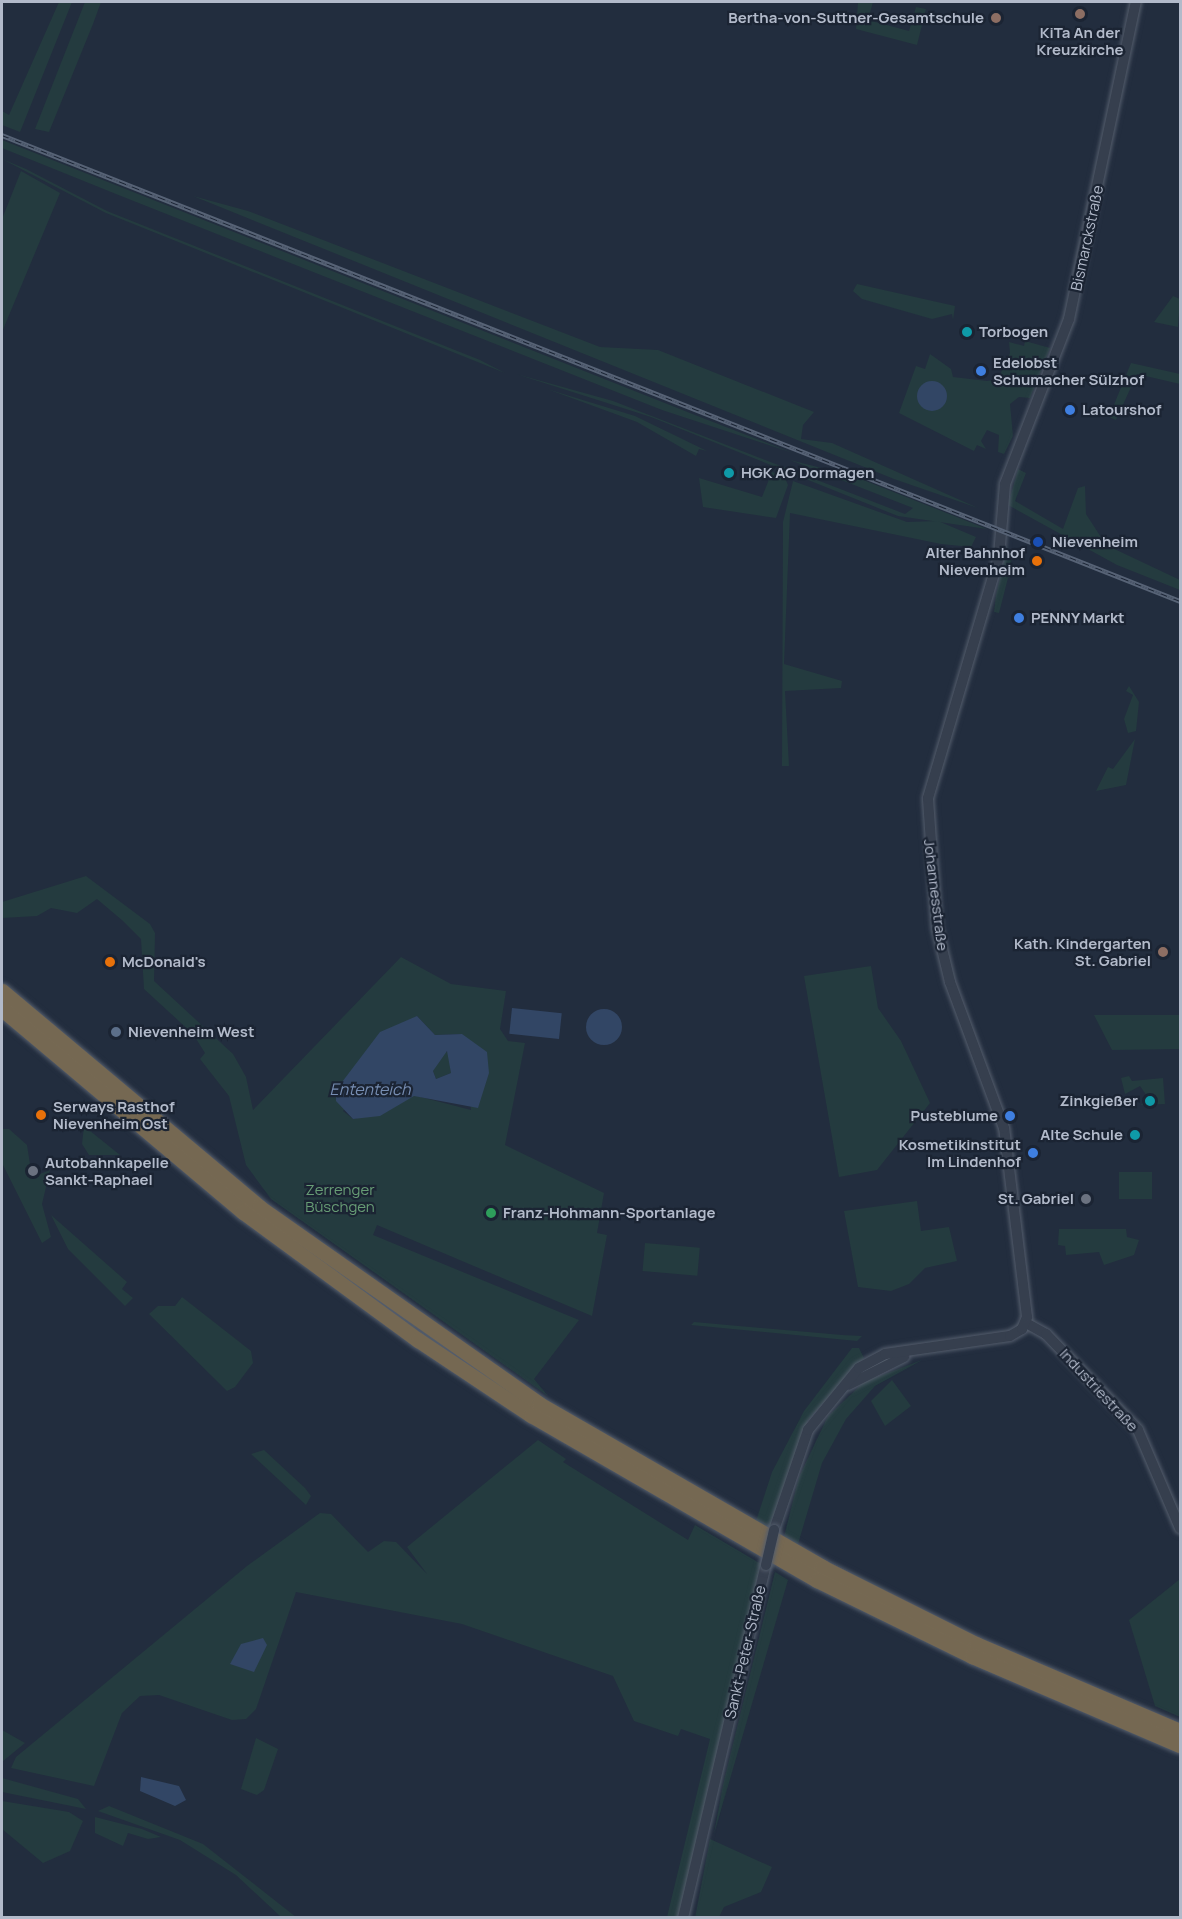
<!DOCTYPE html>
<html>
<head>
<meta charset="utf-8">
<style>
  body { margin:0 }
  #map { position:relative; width:1182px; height:1919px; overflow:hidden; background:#222d3e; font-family:Manrope,sans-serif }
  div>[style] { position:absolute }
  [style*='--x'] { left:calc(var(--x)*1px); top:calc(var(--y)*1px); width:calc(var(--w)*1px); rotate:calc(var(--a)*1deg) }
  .green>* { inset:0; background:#243b3f; transform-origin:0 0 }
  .water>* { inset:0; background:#324665; transform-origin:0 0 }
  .round { border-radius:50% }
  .roads { filter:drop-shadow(0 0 2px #545d6c) drop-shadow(0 0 2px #545d6c) }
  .minor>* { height:10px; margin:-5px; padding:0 5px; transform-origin:5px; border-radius:5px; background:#363f4e }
  .highway>* { height:15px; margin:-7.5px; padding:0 7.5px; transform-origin:7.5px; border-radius:7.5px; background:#756852 }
  .rail>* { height:4.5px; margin-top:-2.25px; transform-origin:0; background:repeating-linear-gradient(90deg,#1b2433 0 7px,#576376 0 14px); box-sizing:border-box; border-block:2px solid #576376 }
  .bridges { filter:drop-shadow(0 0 2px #545d6c) drop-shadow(0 0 2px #545d6c) }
  .minor-bridge>* { height:10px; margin:-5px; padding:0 5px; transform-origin:5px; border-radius:5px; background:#363f4e }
  .dots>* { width:16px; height:16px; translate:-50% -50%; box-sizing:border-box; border:3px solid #1b2433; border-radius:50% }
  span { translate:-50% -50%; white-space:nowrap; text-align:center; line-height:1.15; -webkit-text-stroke:4.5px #1b2433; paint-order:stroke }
  .poi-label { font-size:15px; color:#b2baca; font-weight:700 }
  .right { translate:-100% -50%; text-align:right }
  .left { translate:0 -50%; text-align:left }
  .street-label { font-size:15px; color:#b2baca }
  .park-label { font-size:15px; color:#679c75 }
  .water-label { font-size:16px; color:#778eb3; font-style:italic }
  .frame { position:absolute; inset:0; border:3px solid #b2baca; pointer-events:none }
</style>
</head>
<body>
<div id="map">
  <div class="green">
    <i style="clip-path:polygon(59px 2px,72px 2px,20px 132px,2px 125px,2px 111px,9px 115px)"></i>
    <i style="clip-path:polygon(85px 2px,101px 2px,93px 24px,49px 132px,35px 129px)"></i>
    <i style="clip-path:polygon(858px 2px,873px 2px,868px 20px,909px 31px,916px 7px,926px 9px,917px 45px,856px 29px)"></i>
    <i style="clip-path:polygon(2px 140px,695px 415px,793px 453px,662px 410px,116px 194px,2px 148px)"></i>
    <i style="clip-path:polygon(2px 159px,26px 169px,107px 211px,480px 360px,505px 373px,106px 213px)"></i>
    <i style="clip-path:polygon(21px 171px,60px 193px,2px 332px,2px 219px)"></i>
    <i style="clip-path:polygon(193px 196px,248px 211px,600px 347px,658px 350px,814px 412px,803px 425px,801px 439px,832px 443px,978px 508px,894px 479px)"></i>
    <i style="clip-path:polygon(857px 284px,955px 306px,953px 320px,952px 314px,932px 319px,862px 299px,853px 291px)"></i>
    <i style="clip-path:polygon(1173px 296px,1180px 299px,1178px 327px,1154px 322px)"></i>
    <i style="clip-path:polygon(1025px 341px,1050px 348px,1030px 398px,1019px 397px,1010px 404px,1013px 436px,1004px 454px,998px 452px,999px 435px,987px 430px,981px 441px,986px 449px,977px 445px,974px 451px,899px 413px,916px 366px,925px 369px,930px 354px,951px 369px,953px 377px,987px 381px,998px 379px,1010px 353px,1009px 342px,1024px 346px)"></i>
    <i style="clip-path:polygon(1131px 363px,1180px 374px,1180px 384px,1137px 374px,1116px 420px,1109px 417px)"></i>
    <i style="clip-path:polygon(516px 374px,613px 401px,905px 514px,913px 508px,790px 460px,853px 476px,987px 529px,898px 516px,651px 417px)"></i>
    <i style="clip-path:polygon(547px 389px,635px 416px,707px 451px,699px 449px,696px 456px,637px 422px)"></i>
    <i style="clip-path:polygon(1018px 469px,1026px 473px,1015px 501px,1063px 529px,1078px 488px,1085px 486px,1086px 514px,1106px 545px,1180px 580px,1180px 590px,1117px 565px,1008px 505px)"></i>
    <i style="clip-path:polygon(772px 472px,784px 476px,788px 485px,776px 518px,703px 507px,699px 478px,762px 497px)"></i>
    <i style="clip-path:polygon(793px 481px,907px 522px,938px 521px,976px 537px,971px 547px,941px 544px,790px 513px,784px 664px,842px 681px,841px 688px,785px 691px,789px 766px,782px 766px,783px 522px)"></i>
    <i style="clip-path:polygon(1007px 547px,1014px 554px,1008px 569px,1014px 576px,1008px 578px,999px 613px,994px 612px,996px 595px)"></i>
    <i style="clip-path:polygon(1129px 686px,1139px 702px,1136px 731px,1128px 733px,1124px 719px,1133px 695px,1126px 691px)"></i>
    <i style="clip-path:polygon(1135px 739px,1126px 785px,1096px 791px,1108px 767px,1113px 769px)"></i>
    <i style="clip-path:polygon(evenodd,86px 876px,150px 924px,155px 933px,154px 981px,233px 1054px,246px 1077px,253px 1110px,401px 957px,451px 984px,506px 991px,500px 1029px,508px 1041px,525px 1043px,505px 1145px,604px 1193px,597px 1233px,607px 1235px,592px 1316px,377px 1225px,373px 1235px,579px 1320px,534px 1379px,548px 1396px,271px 1199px,246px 1165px,229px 1096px,200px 1059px,205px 1053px,193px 1034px,144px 989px,141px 939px,123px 921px,97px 899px,77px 913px,51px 908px,37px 916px,2px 918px,2px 902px,86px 876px,417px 1016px,435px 1035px,462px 1034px,471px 1110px,413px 1095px,388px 1111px,353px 1119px,343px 1111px,417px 1016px)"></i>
    <i style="clip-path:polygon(871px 966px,878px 1008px,901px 1041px,930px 1103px,877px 1170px,839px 1177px,804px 976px)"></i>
    <i style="clip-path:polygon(1094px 1015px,1180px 1015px,1180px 1049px,1112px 1050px)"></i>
    <i style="clip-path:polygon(443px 1052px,450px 1052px,451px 1073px,436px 1079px,433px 1071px)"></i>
    <i style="clip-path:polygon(1129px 1076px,1132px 1081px,1163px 1078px,1165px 1104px,1141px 1105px,1147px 1096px,1140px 1086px,1125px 1094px,1121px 1078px)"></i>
    <i style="clip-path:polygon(84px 1126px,120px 1155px,89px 1155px,82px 1144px)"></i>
    <i style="clip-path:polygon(2px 1129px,9px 1129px,27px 1145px,32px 1177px,50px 1170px,42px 1204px,51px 1237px,42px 1243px,2px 1163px)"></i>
    <i style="left:1152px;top:1172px;width:27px;height:33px;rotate:90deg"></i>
    <i style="clip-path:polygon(917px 1201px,921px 1231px,949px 1227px,957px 1261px,925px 1268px,909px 1284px,891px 1291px,858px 1287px,844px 1211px)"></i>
    <i style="clip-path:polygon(51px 1215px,127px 1282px,122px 1289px,133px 1298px,125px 1306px,68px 1249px)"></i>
    <i style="clip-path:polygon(1059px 1229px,1126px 1229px,1127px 1237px,1139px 1240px,1134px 1255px,1104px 1265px,1099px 1252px,1066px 1255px,1065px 1246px,1058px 1245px)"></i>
    <i style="left:645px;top:1243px;width:55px;height:28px;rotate:5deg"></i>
    <i style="clip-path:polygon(182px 1297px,251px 1351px,253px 1363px,235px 1387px,227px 1391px,149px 1314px,158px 1306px,175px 1306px)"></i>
    <i style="clip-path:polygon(694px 1322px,842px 1335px,862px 1336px,857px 1341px,691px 1325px)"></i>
    <i style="clip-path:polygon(852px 1348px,859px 1348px,864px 1358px,808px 1420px,769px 1529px,756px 1521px,772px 1472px,804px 1411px)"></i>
    <i style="clip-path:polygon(922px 1360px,875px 1386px,846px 1419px,822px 1463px,798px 1544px,784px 1537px,799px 1477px,828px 1416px,864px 1382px)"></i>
    <i style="clip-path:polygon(892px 1380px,911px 1406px,885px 1426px,871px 1401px)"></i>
    <i style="clip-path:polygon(538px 1440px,566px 1459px,563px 1462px,688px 1540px,695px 1525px,761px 1564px,680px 1917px,667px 1917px,710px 1739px,681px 1729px,678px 1736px,634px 1721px,613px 1676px,462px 1624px,296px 1592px,256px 1709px,246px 1719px,232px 1720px,159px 1695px,140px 1696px,122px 1713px,94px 1786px,11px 1768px,16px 1757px,247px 1566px,320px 1513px,331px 1514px,368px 1552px,384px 1541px,396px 1542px,427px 1574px,407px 1547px)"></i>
    <i style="clip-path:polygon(264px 1450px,305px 1488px,311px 1496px,306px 1505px,251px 1454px)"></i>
    <i style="clip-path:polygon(775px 1572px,788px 1580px,714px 1834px,723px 1785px)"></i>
    <i style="clip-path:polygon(1180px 1579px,1180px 1717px,1155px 1706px,1129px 1620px)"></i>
    <i style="clip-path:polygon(2px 1730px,25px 1743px,2px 1762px)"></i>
    <i style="clip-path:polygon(256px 1738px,278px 1749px,264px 1790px,257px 1795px,241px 1789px)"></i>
    <i style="clip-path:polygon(2px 1778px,78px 1799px,86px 1809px,2px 1792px)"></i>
    <i style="clip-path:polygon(2px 1801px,69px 1812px,83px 1821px,70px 1851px,43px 1863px,2px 1829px)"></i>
    <i style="clip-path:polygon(109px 1806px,203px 1844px,296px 1917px,281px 1917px,236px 1875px,180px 1840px,98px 1811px)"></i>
    <i style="clip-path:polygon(95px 1817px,142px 1829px,161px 1837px,148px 1839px,128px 1833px,123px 1846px,95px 1833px)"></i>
    <i style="clip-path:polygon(710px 1839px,772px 1867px,761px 1892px,724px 1907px,719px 1917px,695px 1918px)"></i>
  </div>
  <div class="water">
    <i class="round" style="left:917px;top:381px;width:30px;height:30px"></i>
    <i style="left:512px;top:1008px;width:50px;height:26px;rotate:6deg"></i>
    <i class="round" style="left:586px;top:1009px;width:36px;height:36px"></i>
    <i style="clip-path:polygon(evenodd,417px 1016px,435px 1035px,462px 1034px,487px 1052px,489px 1073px,478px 1108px,414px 1096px,380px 1116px,353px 1119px,336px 1101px,336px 1090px,380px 1032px,417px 1016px,447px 1051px,451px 1073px,436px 1079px,433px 1071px,447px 1051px)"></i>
    <i style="clip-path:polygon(263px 1638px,267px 1645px,254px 1672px,230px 1664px,241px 1644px)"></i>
    <i style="clip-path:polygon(141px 1777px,179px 1786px,186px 1800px,175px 1806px,140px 1791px)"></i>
  </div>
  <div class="roads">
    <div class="minor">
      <i style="--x:1026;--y:1323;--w:23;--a:29"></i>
      <i style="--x:1046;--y:1334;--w:133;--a:46.2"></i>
      <i style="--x:1138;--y:1430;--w:107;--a:66.8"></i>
      <i style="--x:848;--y:1385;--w:63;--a:-26.6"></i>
      <i style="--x:774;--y:1530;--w:106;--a:-71.2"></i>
      <i style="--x:808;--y:1430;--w:80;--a:-50.6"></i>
      <i style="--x:859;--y:1368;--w:30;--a:-28"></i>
      <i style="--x:885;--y:1354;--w:126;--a:-8.2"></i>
      <i style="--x:1010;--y:1336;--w:14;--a:-30"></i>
      <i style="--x:1022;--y:1329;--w:13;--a:-67"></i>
      <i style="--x:1027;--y:1317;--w:190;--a:-96.9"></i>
      <i style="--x:1004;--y:1128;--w:156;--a:-110.3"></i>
      <i style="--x:950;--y:982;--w:56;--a:-103.5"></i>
      <i style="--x:937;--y:928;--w:130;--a:-94"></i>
      <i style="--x:928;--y:798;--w:252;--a:-73.6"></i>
      <i style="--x:999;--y:556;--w:72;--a:-85.2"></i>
      <i style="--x:1005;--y:484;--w:177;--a:-68.8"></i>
      <i style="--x:1069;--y:319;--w:324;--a:-78.1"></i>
      <i style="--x:683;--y:1918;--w:363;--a:-76.8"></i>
    </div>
    <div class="highway">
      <i style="--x:2;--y:991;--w:336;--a:40"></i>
      <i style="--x:259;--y:1207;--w:342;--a:35.1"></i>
      <i style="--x:539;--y:1404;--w:327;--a:29.9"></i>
      <i style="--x:822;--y:1567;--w:172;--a:26.6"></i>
      <i style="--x:976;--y:1644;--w:222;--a:23.1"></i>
      <i style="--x:2;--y:1009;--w:315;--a:40.1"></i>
      <i style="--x:243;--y:1212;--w:217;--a:36.2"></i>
      <i style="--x:418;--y:1340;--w:136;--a:33.6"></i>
      <i style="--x:531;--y:1415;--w:330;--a:30"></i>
      <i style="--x:817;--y:1580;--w:173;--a:26.1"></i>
      <i style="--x:972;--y:1656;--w:226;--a:23.2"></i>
    </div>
  </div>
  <div class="rail">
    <i style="--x:2;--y:135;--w:1267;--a:21.58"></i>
  </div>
  <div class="bridges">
    <div class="minor-bridge">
      <i style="--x:766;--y:1565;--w:36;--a:-77"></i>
    </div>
  </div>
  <div class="dots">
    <i style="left:1080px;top:14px;background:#8d6e63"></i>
    <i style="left:996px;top:18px;background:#8d6e63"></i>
    <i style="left:967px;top:332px;background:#0f9aa8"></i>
    <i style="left:981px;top:371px;background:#3f7fe0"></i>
    <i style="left:1070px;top:410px;background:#3f7fe0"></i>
    <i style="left:729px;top:473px;background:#0f9aa8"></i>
    <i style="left:1038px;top:542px;background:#1a4fb4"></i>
    <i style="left:1037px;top:561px;background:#e8710a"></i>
    <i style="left:1019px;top:618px;background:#3f7fe0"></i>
    <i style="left:1163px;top:952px;background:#8d6e63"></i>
    <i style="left:110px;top:962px;background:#e8710a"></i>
    <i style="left:116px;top:1032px;background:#5c6f8a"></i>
    <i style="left:1150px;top:1101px;background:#0f9aa8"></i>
    <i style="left:41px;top:1115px;background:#e8710a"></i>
    <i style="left:1010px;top:1116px;background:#3f7fe0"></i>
    <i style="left:1135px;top:1135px;background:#0f9aa8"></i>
    <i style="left:1033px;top:1153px;background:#3f7fe0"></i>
    <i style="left:33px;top:1171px;background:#6b7280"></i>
    <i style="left:1086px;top:1199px;background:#6b7280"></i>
    <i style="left:491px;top:1213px;background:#2e9e5b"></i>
  </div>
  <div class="poi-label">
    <span class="right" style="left:984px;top:18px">Bertha-von-Suttner-Gesamtschule</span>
    <span style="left:1080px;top:41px">KiTa An der<br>Kreuzkirche</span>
    <span class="left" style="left:979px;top:332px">Torbogen</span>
    <span class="left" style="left:993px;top:371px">Edelobst<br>Schumacher Sülzhof</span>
    <span class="left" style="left:1082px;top:410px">Latourshof</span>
    <span class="left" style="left:741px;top:473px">HGK AG Dormagen</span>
    <span class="left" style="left:1052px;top:542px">Nievenheim</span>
    <span class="right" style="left:1025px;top:561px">Alter Bahnhof<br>Nievenheim</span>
    <span class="left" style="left:1031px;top:618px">PENNY Markt</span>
    <span class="right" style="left:1151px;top:952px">Kath. Kindergarten<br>St. Gabriel</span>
    <span class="left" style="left:122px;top:962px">McDonald's</span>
    <span class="left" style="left:128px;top:1032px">Nievenheim West</span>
    <span class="right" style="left:1138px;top:1101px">Zinkgießer</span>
    <span class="left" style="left:53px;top:1115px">Serways Rasthof<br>Nievenheim Ost</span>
    <span class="right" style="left:998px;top:1116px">Pusteblume</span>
    <span class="right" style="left:1123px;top:1135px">Alte Schule</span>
    <span class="right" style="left:1021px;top:1153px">Kosmetikinstitut<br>Im Lindenhof</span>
    <span class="left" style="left:45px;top:1171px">Autobahnkapelle<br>Sankt-Raphael</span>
    <span class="right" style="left:1074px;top:1199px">St. Gabriel</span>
    <span class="left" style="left:503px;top:1213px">Franz-Hohmann-Sportanlage</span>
  </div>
  <div class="street-label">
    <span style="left:1087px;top:238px;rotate:-78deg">Bismarckstraße</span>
    <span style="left:936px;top:895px;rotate:83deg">Johannesstraße</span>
    <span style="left:1099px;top:1390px;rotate:47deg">Industriestraße</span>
    <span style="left:745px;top:1652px;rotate:-77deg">Sankt-Peter-Straße</span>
  </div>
  <div class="park-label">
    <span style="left:340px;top:1198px">Zerrenger<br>Büschgen</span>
  </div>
  <div class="water-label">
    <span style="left:370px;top:1089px">Ententeich</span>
  </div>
  <div class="frame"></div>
</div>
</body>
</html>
